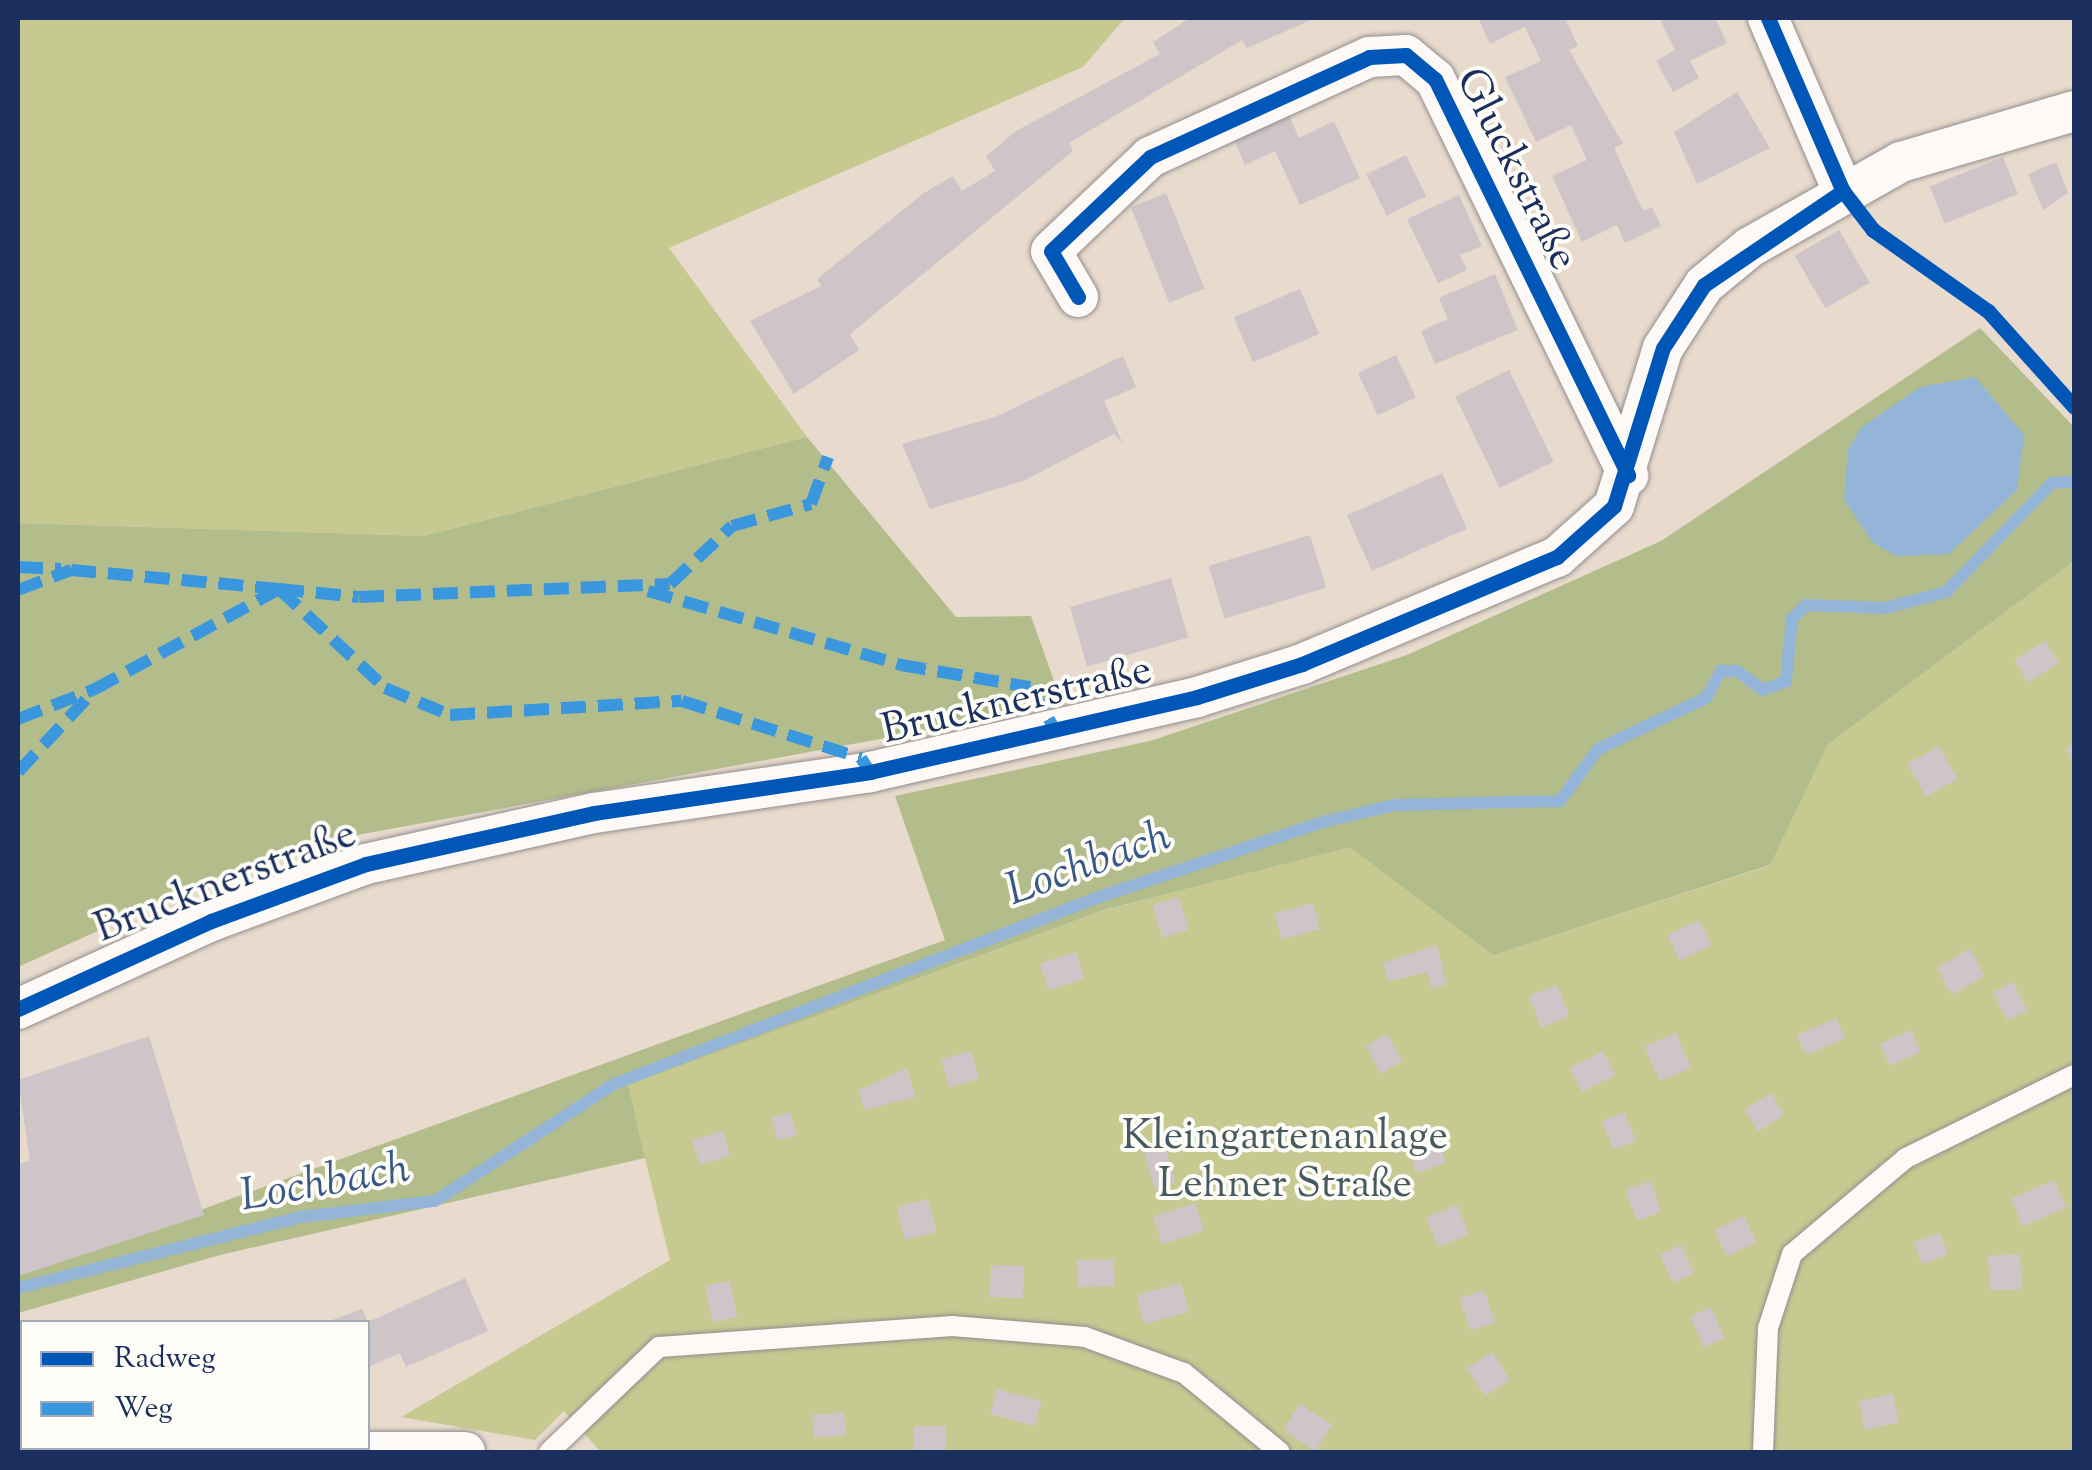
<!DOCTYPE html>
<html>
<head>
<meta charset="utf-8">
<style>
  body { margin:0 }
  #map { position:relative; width:2092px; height:1470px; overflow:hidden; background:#e8dacc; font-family:"Sorts Mill Goudy",serif }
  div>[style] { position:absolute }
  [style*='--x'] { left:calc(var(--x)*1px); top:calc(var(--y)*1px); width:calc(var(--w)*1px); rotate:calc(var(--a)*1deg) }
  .green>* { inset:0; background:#c6ca91 }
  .forest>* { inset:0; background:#b3bc8b }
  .water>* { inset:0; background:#94b5d8 }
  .stream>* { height:12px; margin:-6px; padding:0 6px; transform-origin:6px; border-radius:6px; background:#94b5d8 }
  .building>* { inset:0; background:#cfc4c8; transform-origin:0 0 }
  .roads { filter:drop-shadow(0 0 2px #928e8f) drop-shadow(0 0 2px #928e8f) }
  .service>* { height:20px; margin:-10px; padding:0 10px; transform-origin:10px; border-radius:10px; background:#fcf9f7 }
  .minor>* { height:40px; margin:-20px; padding:0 20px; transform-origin:20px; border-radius:20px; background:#fcf9f7 }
  .quiet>* { height:12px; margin-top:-6px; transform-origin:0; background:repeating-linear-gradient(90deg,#3a97de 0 25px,transparent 0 37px) }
  .cycleway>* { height:15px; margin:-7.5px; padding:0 7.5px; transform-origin:7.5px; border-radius:7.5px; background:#0057b8 }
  span { translate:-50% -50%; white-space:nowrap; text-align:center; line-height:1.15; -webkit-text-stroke:8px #fdfcf7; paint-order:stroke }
  .street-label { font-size:42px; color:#1b2f5e }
  .park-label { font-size:42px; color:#465a5f }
  .water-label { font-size:45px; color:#39588a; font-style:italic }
  .frame { position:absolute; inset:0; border:20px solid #1b2f5e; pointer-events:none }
  .legend { position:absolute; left:20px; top:1320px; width:350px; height:130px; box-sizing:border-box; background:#fdfcf7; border:2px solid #a3aaba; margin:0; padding:12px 18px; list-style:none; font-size:30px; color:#1b2f5e }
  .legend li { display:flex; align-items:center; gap:20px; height:50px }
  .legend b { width:50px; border:2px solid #a3aaba }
</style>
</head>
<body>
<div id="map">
  <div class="green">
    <i style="clip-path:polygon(18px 18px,1125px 18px,1083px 67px,669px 248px,807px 437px,424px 536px,18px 523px)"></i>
    <i style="clip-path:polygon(2074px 561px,2074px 1452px,601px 1452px,564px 1411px,535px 1440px,401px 1417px,670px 1260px,627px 1085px,1098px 912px,1350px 846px,1493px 955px,1769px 866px,1827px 744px)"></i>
  </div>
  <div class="forest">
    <i style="clip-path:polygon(1980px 328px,2074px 427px,2074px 561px,1828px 744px,1770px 865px,1493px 955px,1350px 847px,1104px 910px,628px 1085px,645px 1158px,220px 1255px,18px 1313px,18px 1276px,945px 940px,895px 796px,1150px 741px,1407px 655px,1661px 541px)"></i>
    <i style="clip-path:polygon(807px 437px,956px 617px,1031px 616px,1059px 695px,967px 723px,330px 840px,217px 877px,18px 967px,18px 523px,424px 536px)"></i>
  </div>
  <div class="water">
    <i style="clip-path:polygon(1975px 377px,2024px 435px,2017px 490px,1949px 554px,1896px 556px,1873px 543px,1844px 500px,1848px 449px,1862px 427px,1920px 387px)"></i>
  </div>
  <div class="stream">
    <i style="--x:18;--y:1288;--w:291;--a:-14.1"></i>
    <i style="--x:300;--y:1217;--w:136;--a:-6.8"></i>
    <i style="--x:435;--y:1201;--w:214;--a:-33.2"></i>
    <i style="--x:614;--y:1084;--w:520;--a:-21.08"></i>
    <i style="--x:1099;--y:897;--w:239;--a:-18.5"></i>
    <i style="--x:1326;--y:821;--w:71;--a:-13.1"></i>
    <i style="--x:1395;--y:805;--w:165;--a:-1.4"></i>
    <i style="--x:1560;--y:801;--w:64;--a:-53.8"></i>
    <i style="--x:1598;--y:749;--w:119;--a:-25.3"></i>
    <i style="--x:1706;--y:698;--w:31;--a:-61"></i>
    <i style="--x:1721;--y:671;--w:16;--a:0"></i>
    <i style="--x:1737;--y:671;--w:32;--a:36"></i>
    <i style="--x:1763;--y:690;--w:25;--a:-21"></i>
    <i style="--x:1786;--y:681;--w:62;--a:-84.5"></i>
    <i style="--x:1792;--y:619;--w:20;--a:-45"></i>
    <i style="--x:1806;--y:605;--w:79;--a:2.2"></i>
    <i style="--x:1885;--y:608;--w:63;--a:-14.7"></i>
    <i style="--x:1946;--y:592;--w:152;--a:-45.8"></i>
    <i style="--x:2052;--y:483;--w:22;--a:-3"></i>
  </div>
  <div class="building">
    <i style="clip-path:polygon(1190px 18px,1316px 18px,1247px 48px,1242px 40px,1069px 143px,1073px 151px,850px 334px,859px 350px,794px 394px,750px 321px,821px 286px,817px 279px,924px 193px,953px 176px,962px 191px,995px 171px,986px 156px,1016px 131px,1160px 54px,1153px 42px)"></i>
    <i style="clip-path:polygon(1478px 18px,1565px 18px,1578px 46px,1569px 50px,1623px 144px,1614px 148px,1643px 211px,1652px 207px,1661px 226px,1625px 243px,1617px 225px,1582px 242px,1552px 176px,1587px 160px,1571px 125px,1536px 142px,1505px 77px,1541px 61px,1525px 27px,1490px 44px)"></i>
    <i style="clip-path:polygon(1659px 18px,1715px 18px,1727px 43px,1690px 61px,1699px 78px,1673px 92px,1656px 61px,1675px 50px)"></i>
    <i style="clip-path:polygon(1737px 92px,1770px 148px,1697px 184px,1674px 132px)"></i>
    <i style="clip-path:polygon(1289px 115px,1299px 138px,1334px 121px,1360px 178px,1300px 205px,1275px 151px,1245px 165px,1234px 140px)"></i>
    <i style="left:1406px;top:155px;width:46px;height:44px;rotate:64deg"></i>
    <i style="left:2003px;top:157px;width:40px;height:79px;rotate:68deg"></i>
    <i style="clip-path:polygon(2056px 162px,2068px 193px,2043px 210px,2028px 174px)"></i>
    <i style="left:1166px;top:193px;width:103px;height:38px;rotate:68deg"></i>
    <i style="clip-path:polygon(1459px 195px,1482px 246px,1460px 255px,1467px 270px,1438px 283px,1407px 219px)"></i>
    <i style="left:1839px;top:230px;width:61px;height:51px;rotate:60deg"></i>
    <i style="clip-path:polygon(1495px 274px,1518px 330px,1435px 364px,1421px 331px,1448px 319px,1439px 298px)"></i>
    <i style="left:1300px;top:289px;width:49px;height:72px;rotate:67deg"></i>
    <i style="left:1396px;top:355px;width:47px;height:42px;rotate:65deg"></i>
    <i style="clip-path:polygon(1123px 356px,1136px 387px,1104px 401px,1123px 444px,1114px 434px,1023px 481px,930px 509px,902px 444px,995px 417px)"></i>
    <i style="left:1509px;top:370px;width:102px;height:60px;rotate:64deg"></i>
    <i style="left:1442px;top:473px;width:61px;height:104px;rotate:66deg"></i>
    <i style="left:1310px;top:535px;width:55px;height:106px;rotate:73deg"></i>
    <i style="left:1171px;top:578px;width:62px;height:105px;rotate:74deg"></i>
    <i style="left:2045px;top:641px;width:26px;height:36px;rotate:58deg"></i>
    <i style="clip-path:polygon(2074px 744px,2074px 768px,2066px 748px)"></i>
    <i style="left:1939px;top:746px;width:38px;height:36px;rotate:61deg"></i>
    <i style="left:1179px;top:897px;width:34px;height:28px;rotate:73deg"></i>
    <i style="left:1313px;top:903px;width:27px;height:40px;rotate:75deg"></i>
    <i style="left:1699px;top:920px;width:28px;height:35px;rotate:64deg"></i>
    <i style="clip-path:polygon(1437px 945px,1446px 985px,1431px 988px,1427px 972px,1388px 982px,1383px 963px)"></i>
    <i style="left:1970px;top:949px;width:31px;height:38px;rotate:61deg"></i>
    <i style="left:1076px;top:952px;width:28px;height:38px;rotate:72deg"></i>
    <i style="left:2013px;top:982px;width:32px;height:22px;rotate:64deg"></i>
    <i style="left:1557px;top:985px;width:34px;height:30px;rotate:69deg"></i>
    <i style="left:1836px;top:1018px;width:22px;height:43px;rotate:66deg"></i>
    <i style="left:1911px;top:1030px;width:24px;height:34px;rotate:66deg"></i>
    <i style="left:1676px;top:1033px;width:38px;height:34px;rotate:67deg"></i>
    <i style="left:1387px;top:1034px;width:32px;height:24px;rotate:62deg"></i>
    <i style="clip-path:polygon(149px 1036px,204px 1215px,18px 1276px,18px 1165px,30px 1160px,18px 1080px)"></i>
    <i style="left:971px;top:1051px;width:29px;height:31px;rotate:74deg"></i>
    <i style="left:1603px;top:1051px;width:27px;height:37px;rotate:63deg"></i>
    <i style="clip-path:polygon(907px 1068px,915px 1097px,864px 1110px,859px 1090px)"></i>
    <i style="left:1771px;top:1093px;width:26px;height:31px;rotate:59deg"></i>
    <i style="left:790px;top:1112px;width:24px;height:20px;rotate:73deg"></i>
    <i style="left:1624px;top:1112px;width:31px;height:24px;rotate:68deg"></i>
    <i style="left:1434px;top:1130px;width:35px;height:31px;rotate:70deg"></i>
    <i style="left:723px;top:1131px;width:26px;height:32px;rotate:74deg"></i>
    <i style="left:1165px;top:1147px;width:37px;height:22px;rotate:73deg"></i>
    <i style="left:2054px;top:1180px;width:30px;height:47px;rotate:66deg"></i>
    <i style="left:1650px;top:1181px;width:33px;height:26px;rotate:70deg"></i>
    <i style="left:928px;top:1199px;width:34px;height:32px;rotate:76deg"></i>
    <i style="left:1195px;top:1203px;width:29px;height:44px;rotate:72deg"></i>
    <i style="left:1457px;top:1205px;width:32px;height:33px;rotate:68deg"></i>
    <i style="left:1744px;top:1216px;width:29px;height:33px;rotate:65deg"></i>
    <i style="left:1940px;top:1233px;width:23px;height:28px;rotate:70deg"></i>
    <i style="left:1681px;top:1245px;width:31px;height:23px;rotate:65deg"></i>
    <i style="left:2020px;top:1254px;width:35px;height:32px;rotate:87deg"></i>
    <i style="left:1114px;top:1259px;width:27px;height:37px;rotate:88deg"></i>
    <i style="left:991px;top:1265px;width:33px;height:32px;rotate:2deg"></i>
    <i style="clip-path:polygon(465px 1278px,488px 1331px,406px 1367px,400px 1353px,368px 1367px,368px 1322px,327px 1322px,362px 1309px,368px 1322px)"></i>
    <i style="left:730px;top:1281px;width:37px;height:25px;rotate:79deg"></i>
    <i style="left:1181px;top:1283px;width:30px;height:46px;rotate:75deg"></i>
    <i style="left:1484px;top:1290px;width:34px;height:26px;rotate:71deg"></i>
    <i style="left:1711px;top:1307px;width:34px;height:23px;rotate:66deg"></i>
    <i style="left:1492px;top:1352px;width:33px;height:30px;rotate:57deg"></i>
    <i style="left:997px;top:1389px;width:46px;height:26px;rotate:15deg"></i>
    <i style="left:1893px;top:1394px;width:29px;height:35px;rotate:78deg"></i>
    <i style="left:1300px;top:1404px;width:38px;height:31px;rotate:33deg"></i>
    <i style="left:844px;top:1412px;width:23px;height:32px;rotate:85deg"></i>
    <i style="left:914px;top:1426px;width:32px;height:26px"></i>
  </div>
  <div class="roads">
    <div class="service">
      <i style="--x:549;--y:1452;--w:152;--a:-43.7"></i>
      <i style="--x:659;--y:1347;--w:294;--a:-4.1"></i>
      <i style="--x:952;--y:1326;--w:133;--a:4.7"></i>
      <i style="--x:1085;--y:1337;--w:105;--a:20"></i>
      <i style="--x:1184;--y:1373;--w:124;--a:39.5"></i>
      <i style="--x:1763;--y:1452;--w:124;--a:-87.7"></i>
      <i style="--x:1768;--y:1328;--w:78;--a:-72"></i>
      <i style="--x:1792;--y:1254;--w:149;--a:-40.1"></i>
      <i style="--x:1906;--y:1158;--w:187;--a:-26.3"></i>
    </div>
    <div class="minor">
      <i style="--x:1768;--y:18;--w:189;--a:66.6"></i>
      <i style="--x:1078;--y:297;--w:53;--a:-120.4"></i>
      <i style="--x:1051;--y:251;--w:137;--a:-43.5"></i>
      <i style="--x:1150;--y:157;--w:241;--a:-24.5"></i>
      <i style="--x:1369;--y:57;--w:37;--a:-3"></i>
      <i style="--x:1406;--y:55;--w:38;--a:40"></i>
      <i style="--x:1435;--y:79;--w:441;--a:64"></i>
      <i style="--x:18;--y:1009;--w:212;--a:-24.5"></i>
      <i style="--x:211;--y:921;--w:165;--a:-20.2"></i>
      <i style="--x:366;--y:864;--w:234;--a:-12.6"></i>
      <i style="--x:594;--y:813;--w:279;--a:-8.4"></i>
      <i style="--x:870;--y:772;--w:335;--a:-12.9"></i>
      <i style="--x:1197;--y:697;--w:110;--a:-17.4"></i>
      <i style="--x:1302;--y:664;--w:277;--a:-22.8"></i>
      <i style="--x:1557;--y:557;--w:76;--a:-41.8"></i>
      <i style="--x:1614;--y:506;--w:165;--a:-72.8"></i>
      <i style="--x:1663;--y:348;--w:75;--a:-56.9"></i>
      <i style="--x:1704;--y:285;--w:60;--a:-39.6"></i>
      <i style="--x:1750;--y:247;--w:173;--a:-29.4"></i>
      <i style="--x:1901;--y:162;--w:180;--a:-16.4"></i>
      <i style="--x:349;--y:1452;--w:116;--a:0"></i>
    </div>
  </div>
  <div class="quiet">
    <i style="--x:18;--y:567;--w:43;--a:2.7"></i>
    <i style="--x:18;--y:590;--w:57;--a:-20.7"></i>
    <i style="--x:71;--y:570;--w:209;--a:5.2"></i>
    <i style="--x:279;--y:589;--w:145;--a:43"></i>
    <i style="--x:385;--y:688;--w:70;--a:22.6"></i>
    <i style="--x:450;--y:715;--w:232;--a:-3.5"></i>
    <i style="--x:682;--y:701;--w:188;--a:17.7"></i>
    <i style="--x:861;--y:758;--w:17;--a:57"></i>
    <i style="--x:648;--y:591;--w:264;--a:16.3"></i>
    <i style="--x:901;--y:665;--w:131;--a:9.7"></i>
    <i style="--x:1030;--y:687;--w:53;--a:59.6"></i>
    <i style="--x:18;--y:719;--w:83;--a:-21.3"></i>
    <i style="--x:95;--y:689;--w:209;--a:-28.5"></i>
    <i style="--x:279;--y:589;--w:80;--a:5.7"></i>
    <i style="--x:359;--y:597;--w:311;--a:-2.4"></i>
    <i style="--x:670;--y:584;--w:85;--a:-43.1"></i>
    <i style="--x:732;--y:526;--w:82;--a:-15.6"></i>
    <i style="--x:811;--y:504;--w:50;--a:-70.1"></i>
    <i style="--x:18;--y:772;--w:108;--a:-46.9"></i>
  </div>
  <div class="cycleway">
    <i style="--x:1768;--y:18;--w:189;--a:66.6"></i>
    <i style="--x:1843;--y:191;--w:49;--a:52.4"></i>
    <i style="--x:1873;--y:230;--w:141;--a:35.2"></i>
    <i style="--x:1988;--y:311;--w:129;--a:48.1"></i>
    <i style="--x:1078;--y:297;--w:53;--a:-120.4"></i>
    <i style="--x:1051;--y:251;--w:137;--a:-43.5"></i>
    <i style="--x:1150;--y:157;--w:241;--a:-24.5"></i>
    <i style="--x:1369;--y:57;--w:37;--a:-3"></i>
    <i style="--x:1406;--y:55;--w:38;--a:40"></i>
    <i style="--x:1435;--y:79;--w:441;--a:64"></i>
    <i style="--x:18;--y:1009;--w:212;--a:-24.5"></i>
    <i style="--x:211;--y:921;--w:165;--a:-20.2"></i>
    <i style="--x:366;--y:864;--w:234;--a:-12.6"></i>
    <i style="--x:594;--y:813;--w:279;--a:-8.4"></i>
    <i style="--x:870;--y:772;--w:335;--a:-12.9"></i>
    <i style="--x:1197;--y:697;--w:110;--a:-17.4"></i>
    <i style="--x:1302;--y:664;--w:277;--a:-22.8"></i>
    <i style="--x:1557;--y:557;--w:76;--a:-41.8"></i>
    <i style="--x:1614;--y:506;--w:165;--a:-72.8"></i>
    <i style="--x:1663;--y:348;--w:75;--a:-56.9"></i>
    <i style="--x:1704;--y:285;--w:168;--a:-34.1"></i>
  </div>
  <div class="street-label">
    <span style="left:1515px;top:170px;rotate:63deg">Gluckstraße</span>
    <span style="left:1017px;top:702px;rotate:-13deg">Brucknerstraße</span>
    <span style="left:226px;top:883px;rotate:-21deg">Brucknerstraße</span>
  </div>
  <div class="park-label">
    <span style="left:1285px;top:1162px">Kleingartenanlage<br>Lehner Straße</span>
  </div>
  <div class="water-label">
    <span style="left:1089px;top:866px;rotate:-20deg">Lochbach</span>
    <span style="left:325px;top:1185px;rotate:-10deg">Lochbach</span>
  </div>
  <div class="frame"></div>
  <ul class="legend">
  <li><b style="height:12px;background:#0057b8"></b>Radweg</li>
  <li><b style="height:12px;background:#3a97de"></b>Weg</li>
  </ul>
</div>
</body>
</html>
